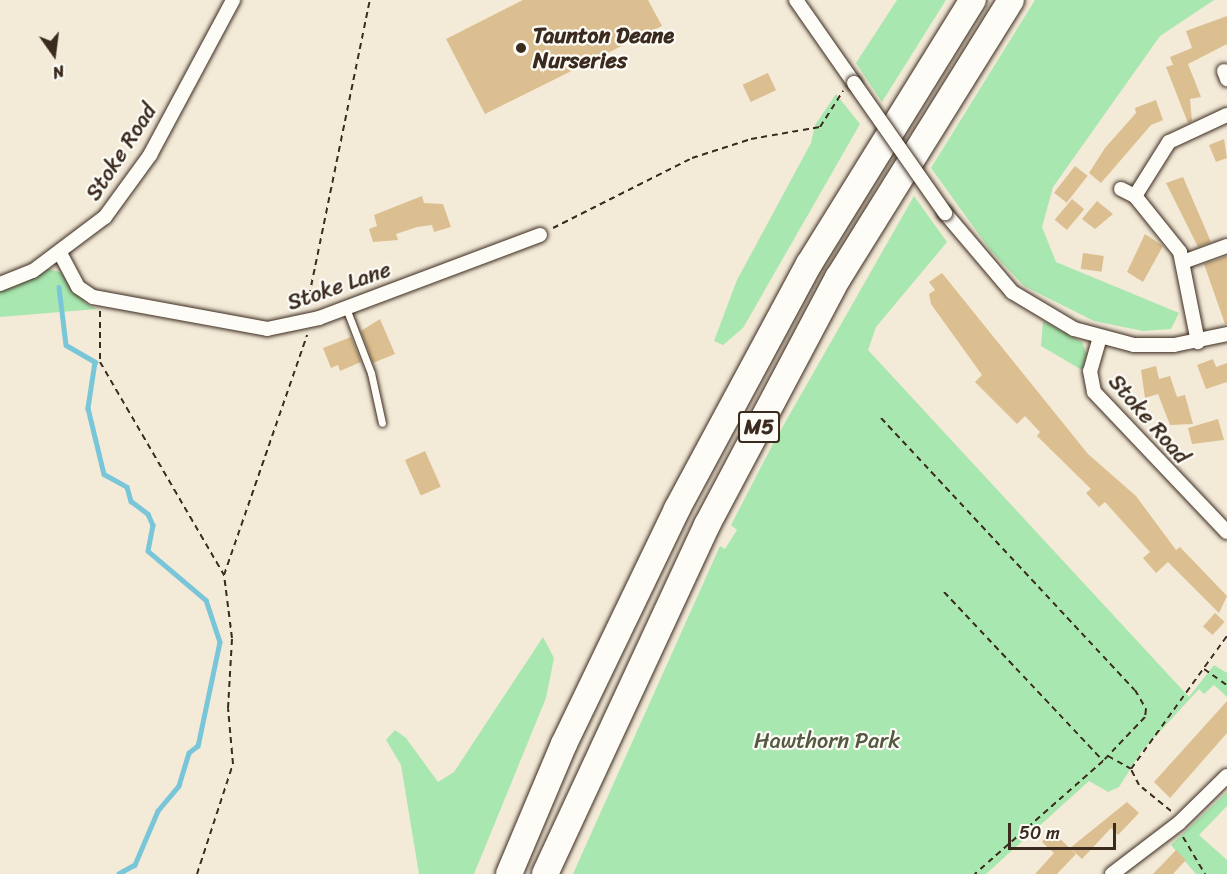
<!DOCTYPE html>
<html>
<head>
<meta charset="utf-8">
<style>
  body { margin:0 }
  #map { position:relative; width:1227px; height:874px; overflow:hidden; background:#f3ead8; font-family:Sriracha,sans-serif }
  div>[style] { position:absolute }
  [style*='--x'] { left:calc(var(--x)*1px); top:calc(var(--y)*1px); width:calc(var(--w)*1px); rotate:calc(var(--a)*1deg) }
  .green>* { inset:0; background:#a8e7af }
  .stream>* { height:4.5px; margin:-2.25px; padding:0 2.25px; transform-origin:2.25px; border-radius:2.25px; background:#7ac6d9 }
  .building>* { inset:0; background:#dcbf90; transform-origin:0 0 }
  .path>* { height:2px; margin-top:-1px; transform-origin:0; background:repeating-linear-gradient(90deg,#3b2a1e 0 6px,transparent 0 10.5px) }
  .roads { filter:drop-shadow(0 0 2px #3b2a1e) drop-shadow(0 0 2px #3b2a1e) }
  .service>* { height:7px; margin:-3.5px; padding:0 3.5px; transform-origin:3.5px; border-radius:3.5px; background:#fdfcf7 }
  .minor>* { height:14px; margin:-7px; padding:0 7px; transform-origin:7px; border-radius:7px; background:#fdfcf7 }
  .motorway>* { height:26px; margin:-13px; padding:0 13px; transform-origin:13px; border-radius:13px; background:#fdfcf7 }
  .bridges { filter:drop-shadow(0 0 2px #3b2a1e) drop-shadow(0 0 2px #3b2a1e) }
  .minor-bridge>* { height:14px; margin:-7px; padding:0 7px; transform-origin:7px; border-radius:7px; background:#fdfcf7 }
  .dots>* { width:16px; height:16px; translate:-50% -50%; box-sizing:border-box; border:3px solid #fdfcf7; border-radius:50% }
  span { translate:-50% -50%; white-space:nowrap; text-align:center; line-height:1.15; -webkit-text-stroke:4.5px #fdfcf7; paint-order:stroke }
  .shield-label span { padding:2px 4px; background:#fdfcf7; border:2px solid; border-radius:4px; -webkit-text-stroke-width:0 }
  .shield-label { font-size:21px; color:#3b2a1e; font-weight:700 }
  .poi-label { font-size:22px; color:#3b2a1e; font-weight:700 }
  .left { translate:0 -50%; text-align:left }
  .street-label { font-size:22px; color:#3b2a1e }
  .park-label { font-size:22px; color:#565942 }
  .north { position:absolute; left:24px; top:24px; width:60px; height:60px; -webkit-text-stroke:4px #fdfcf7; paint-order:stroke; rotate:166deg; font-size:16px; font-weight:700; line-height:24px; text-align:center; color:#3b2a1e }
  .north::after { content:''; display:block; margin:auto; width:21px; height:27px; background:#3b2a1e; clip-path:polygon(50% 0,100% 100%,50% 72%,0 100%) }
  .scale { position:absolute; left:1008px; top:823px; width:108px; height:27px; box-sizing:border-box; border:3px solid #3b2a1e; border-top:0; padding-left:8px; font-size:18px; line-height:21px; white-space:nowrap; color:#3b2a1e; -webkit-text-stroke:4px #fdfcf7; paint-order:stroke }
</style>
</head>
<body>
<div id="map">
  <div class="green">
    <i style="clip-path:polygon(897px 0,946px 0,882px 102px,856px 63px)"></i>
    <i style="clip-path:polygon(1035px 0,1214px 0,1160px 36px,1053px 187px,1042px 227px,1056px 262px,1179px 313px,1171px 329px,1143px 331px,1094px 321px,1024px 286px,991px 251px,931px 168px)"></i>
    <i style="clip-path:polygon(836px 94px,860px 124px,743px 328px,723px 345px,714px 341px,737px 280px,811px 143px,815px 125px)"></i>
    <i style="clip-path:polygon(914px 196px,947px 242px,876px 327px,868px 350px,1189px 697px,1214px 665px,1227px 673px,1227px 697px,1214px 685px,1204px 694px,1199px 689px,1141px 752px,1119px 787px,1108px 792px,1089px 781px,986px 874px,573px 874px,720px 546px,725px 549px,737px 530px,731px 525px,774px 442px)"></i>
    <i style="clip-path:polygon(49px 269px,66px 274px,85px 303px,97px 309px,0 317px,0 291px)"></i>
    <i style="clip-path:polygon(1043px 321px,1082px 342px,1087px 355px,1082px 370px,1041px 346px)"></i>
    <i style="clip-path:polygon(543px 637px,554px 658px,546px 698px,474px 874px,419px 874px,401px 765px,386px 740px,395px 730px,406px 738px,438px 782px,454px 772px)"></i>
    <i style="clip-path:polygon(1227px 792px,1227px 806px,1199px 835px,1227px 860px,1227px 874px,1196px 874px,1171px 845px)"></i>
  </div>
  <div class="stream">
    <i style="--x:59;--y:287;--w:58;--a:83.1"></i>
    <i style="--x:66;--y:345;--w:34;--a:30"></i>
    <i style="--x:95;--y:362;--w:47;--a:98.7"></i>
    <i style="--x:88;--y:408;--w:68;--a:76.4"></i>
    <i style="--x:104;--y:474;--w:26;--a:29"></i>
    <i style="--x:127;--y:487;--w:15;--a:74"></i>
    <i style="--x:131;--y:501;--w:21;--a:37"></i>
    <i style="--x:148;--y:514;--w:12;--a:66"></i>
    <i style="--x:153;--y:525;--w:26;--a:101"></i>
    <i style="--x:148;--y:551;--w:76;--a:40.2"></i>
    <i style="--x:206;--y:600;--w:44;--a:71.6"></i>
    <i style="--x:220;--y:642;--w:106;--a:101.9"></i>
    <i style="--x:198;--y:746;--w:11;--a:142"></i>
    <i style="--x:189;--y:753;--w:34;--a:107"></i>
    <i style="--x:179;--y:786;--w:33;--a:130"></i>
    <i style="--x:158;--y:811;--w:59;--a:113.1"></i>
    <i style="--x:135;--y:865;--w:18;--a:151"></i>
  </div>
  <div class="building">
    <i style="clip-path:polygon(523px 0,648px 0,662px 26px,485px 114px,446px 39px)"></i>
    <i style="clip-path:polygon(1227px 16px,1227px 44px,1188px 64px,1201px 97px,1190px 99px,1192px 121px,1188px 123px,1166px 67px,1173px 65px,1170px 57px,1192px 48px,1186px 31px)"></i>
    <i style="left:768px;top:73px;width:19px;height:28px;rotate:65deg"></i>
    <i style="clip-path:polygon(1156px 100px,1163px 120px,1151px 125px,1101px 183px,1089px 173px,1105px 148px,1136px 113px,1135px 108px)"></i>
    <i style="clip-path:polygon(1224px 139px,1227px 158px,1216px 162px,1209px 145px)"></i>
    <i style="left:1075px;top:166px;width:16px;height:34px;rotate:38deg"></i>
    <i style="clip-path:polygon(1183px 177px,1211px 242px,1198px 247px,1166px 183px)"></i>
    <i style="clip-path:polygon(422px 196px,424px 203px,443px 204px,451px 227px,434px 232px,432px 225px,417px 227px,396px 234px,398px 240px,373px 242px,369px 229px,377px 226px,374px 215px)"></i>
    <i style="left:1072px;top:199px;width:16px;height:27px;rotate:40deg"></i>
    <i style="clip-path:polygon(1097px 201px,1113px 214px,1095px 229px,1082px 219px)"></i>
    <i style="clip-path:polygon(1145px 234px,1163px 246px,1143px 282px,1127px 272px)"></i>
    <i style="left:1083px;top:253px;width:21px;height:16px;rotate:8deg"></i>
    <i style="clip-path:polygon(1227px 256px,1227px 324px,1225px 324px,1204px 264px)"></i>
    <i style="clip-path:polygon(942px 273px,1088px 454px,1136px 496px,1176px 550px,1180px 547px,1227px 596px,1219px 613px,1168px 562px,1156px 573px,1143px 558px,1150px 552px,1105px 502px,1099px 507px,1086px 493px,1091px 489px,1037px 436px,1040px 432px,1025px 416px,1017px 424px,975px 382px,982px 375px,931px 304px,929px 294px,935px 290px,929px 282px)"></i>
    <i style="clip-path:polygon(380px 319px,395px 354px,373px 363px,361px 331px)"></i>
    <i style="clip-path:polygon(351px 337px,361px 362px,340px 371px,338px 365px,331px 368px,323px 348px)"></i>
    <i style="clip-path:polygon(1213px 359px,1216px 367px,1227px 363px,1227px 382px,1206px 389px,1197px 365px)"></i>
    <i style="clip-path:polygon(1156px 366px,1159px 379px,1170px 376px,1177px 397px,1185px 395px,1193px 424px,1170px 425px,1158px 394px,1145px 398px,1141px 370px)"></i>
    <i style="clip-path:polygon(1218px 419px,1224px 440px,1192px 444px,1188px 428px)"></i>
    <i style="left:425px;top:451px;width:39px;height:22px;rotate:66deg"></i>
    <i style="left:1215px;top:613px;width:13px;height:18px;rotate:42deg"></i>
    <i style="clip-path:polygon(1227px 701px,1227px 733px,1170px 798px,1154px 782px)"></i>
    <i style="clip-path:polygon(1127px 802px,1139px 813px,1118px 835px,1111px 828px,1082px 859px,1070px 848px)"></i>
    <i style="clip-path:polygon(1052px 831px,1076px 854px,1057px 874px,1035px 874px,1054px 853px,1042px 842px)"></i>
    <i style="clip-path:polygon(1176px 850px,1186px 860px,1173px 874px,1153px 874px)"></i>
  </div>
  <div class="path">
    <i style="--x:553;--y:228;--w:156;--a:-26.7"></i>
    <i style="--x:692;--y:158;--w:62;--a:-17.9"></i>
    <i style="--x:751;--y:139;--w:70;--a:-9.9"></i>
    <i style="--x:820;--y:127;--w:43;--a:-57.4"></i>
    <i style="--x:307;--y:306;--w:312;--a:-78.4"></i>
    <i style="--x:100;--y:311;--w:51;--a:90"></i>
    <i style="--x:100;--y:362;--w:246;--a:59.8"></i>
    <i style="--x:881;--y:418;--w:372;--a:47"></i>
    <i style="--x:1135;--y:690;--w:22;--a:60"></i>
    <i style="--x:1146;--y:709;--w:8;--a:97"></i>
    <i style="--x:1145;--y:717;--w:61;--a:133.7"></i>
    <i style="--x:1103;--y:761;--w:171;--a:138.6"></i>
    <i style="--x:944;--y:592;--w:232;--a:46.7"></i>
    <i style="--x:1204;--y:669;--w:28;--a:35"></i>
    <i style="--x:1108;--y:756;--w:26;--a:29"></i>
    <i style="--x:1171;--y:811;--w:41;--a:-140.9"></i>
    <i style="--x:1139;--y:785;--w:18;--a:-117"></i>
    <i style="--x:1131;--y:769;--w:164;--a:-54.2"></i>
    <i style="--x:1183;--y:837;--w:43;--a:59.3"></i>
    <i style="--x:197;--y:874;--w:116;--a:-71.9"></i>
    <i style="--x:233;--y:764;--w:56;--a:-95.1"></i>
    <i style="--x:228;--y:708;--w:70;--a:-86.7"></i>
    <i style="--x:232;--y:638;--w:64;--a:-97.2"></i>
    <i style="--x:224;--y:575;--w:254;--a:-70.9"></i>
  </div>
  <div class="roads">
    <div class="service">
      <i style="--x:346;--y:308;--w:70;--a:69"></i>
      <i style="--x:371;--y:373;--w:51;--a:77.6"></i>
    </div>
    <div class="minor">
      <i style="--x:796;--y:0;--w:101;--a:55.1"></i>
      <i style="--x:1224;--y:71;--w:9;--a:69"></i>
      <i style="--x:1121;--y:189;--w:16;--a:27"></i>
      <i style="--x:1135;--y:196;--w:72;--a:51.2"></i>
      <i style="--x:1180;--y:252;--w:92;--a:78.7"></i>
      <i style="--x:1135;--y:196;--w:64;--a:-57.8"></i>
      <i style="--x:1169;--y:142;--w:64;--a:-25"></i>
      <i style="--x:945;--y:213;--w:104;--a:49.7"></i>
      <i style="--x:1012;--y:292;--w:72;--a:30.8"></i>
      <i style="--x:1074;--y:329;--w:62;--a:14.9"></i>
      <i style="--x:1134;--y:345;--w:40;--a:0"></i>
      <i style="--x:1174;--y:345;--w:54;--a:-11.7"></i>
      <i style="--x:60;--y:253;--w:38;--a:62"></i>
      <i style="--x:78;--y:287;--w:18;--a:34"></i>
      <i style="--x:93;--y:297;--w:177;--a:10.4"></i>
      <i style="--x:267;--y:329;--w:53;--a:-11.9"></i>
      <i style="--x:319;--y:318;--w:236;--a:-20.6"></i>
      <i style="--x:1183;--y:262;--w:47;--a:-20"></i>
      <i style="--x:0;--y:284;--w:35;--a:-22"></i>
      <i style="--x:33;--y:271;--w:90;--a:-36.9"></i>
      <i style="--x:105;--y:217;--w:77;--a:-54"></i>
      <i style="--x:150;--y:155;--w:176;--a:-61.8"></i>
      <i style="--x:1100;--y:337;--w:35;--a:106"></i>
      <i style="--x:1090;--y:371;--w:21;--a:79"></i>
      <i style="--x:1094;--y:392;--w:193;--a:46.5"></i>
      <i style="--x:1112;--y:874;--w:84;--a:-37.3"></i>
      <i style="--x:1179;--y:823;--w:67;--a:-44.4"></i>
    </div>
    <div class="motorway">
      <i style="--x:509;--y:874;--w:141;--a:-67.1"></i>
      <i style="--x:564;--y:744;--w:261;--a:-64.3"></i>
      <i style="--x:677;--y:509;--w:278;--a:-61.7"></i>
      <i style="--x:809;--y:264;--w:311;--a:-58.2"></i>
      <i style="--x:545;--y:874;--w:385;--a:-65.1"></i>
      <i style="--x:707;--y:525;--w:280;--a:-62.1"></i>
      <i style="--x:838;--y:278;--w:327;--a:-58.1"></i>
    </div>
  </div>
  <div class="bridges">
    <div class="minor-bridge">
      <i style="--x:854;--y:83;--w:159;--a:55"></i>
    </div>
  </div>
  <div class="dots">
    <i style="left:521px;top:48px;background:#3b2a1e"></i>
  </div>
  <div class="shield-label">
    <span style="left:759px;top:427px">M5</span>
  </div>
  <div class="poi-label">
    <span class="left" style="left:533px;top:48px">Taunton Deane<br>Nurseries</span>
  </div>
  <div class="street-label">
    <span style="left:121px;top:152px;rotate:-57deg">Stoke Road</span>
    <span style="left:339px;top:286px;rotate:-19deg">Stoke Lane</span>
    <span style="left:1149px;top:419px;rotate:49deg">Stoke Road</span>
  </div>
  <div class="park-label">
    <span style="left:827px;top:741px">Hawthorn Park</span>
  </div>
  <div class="north">N</div>
  <div class="scale">50 m</div>
</div>
</body>
</html>
